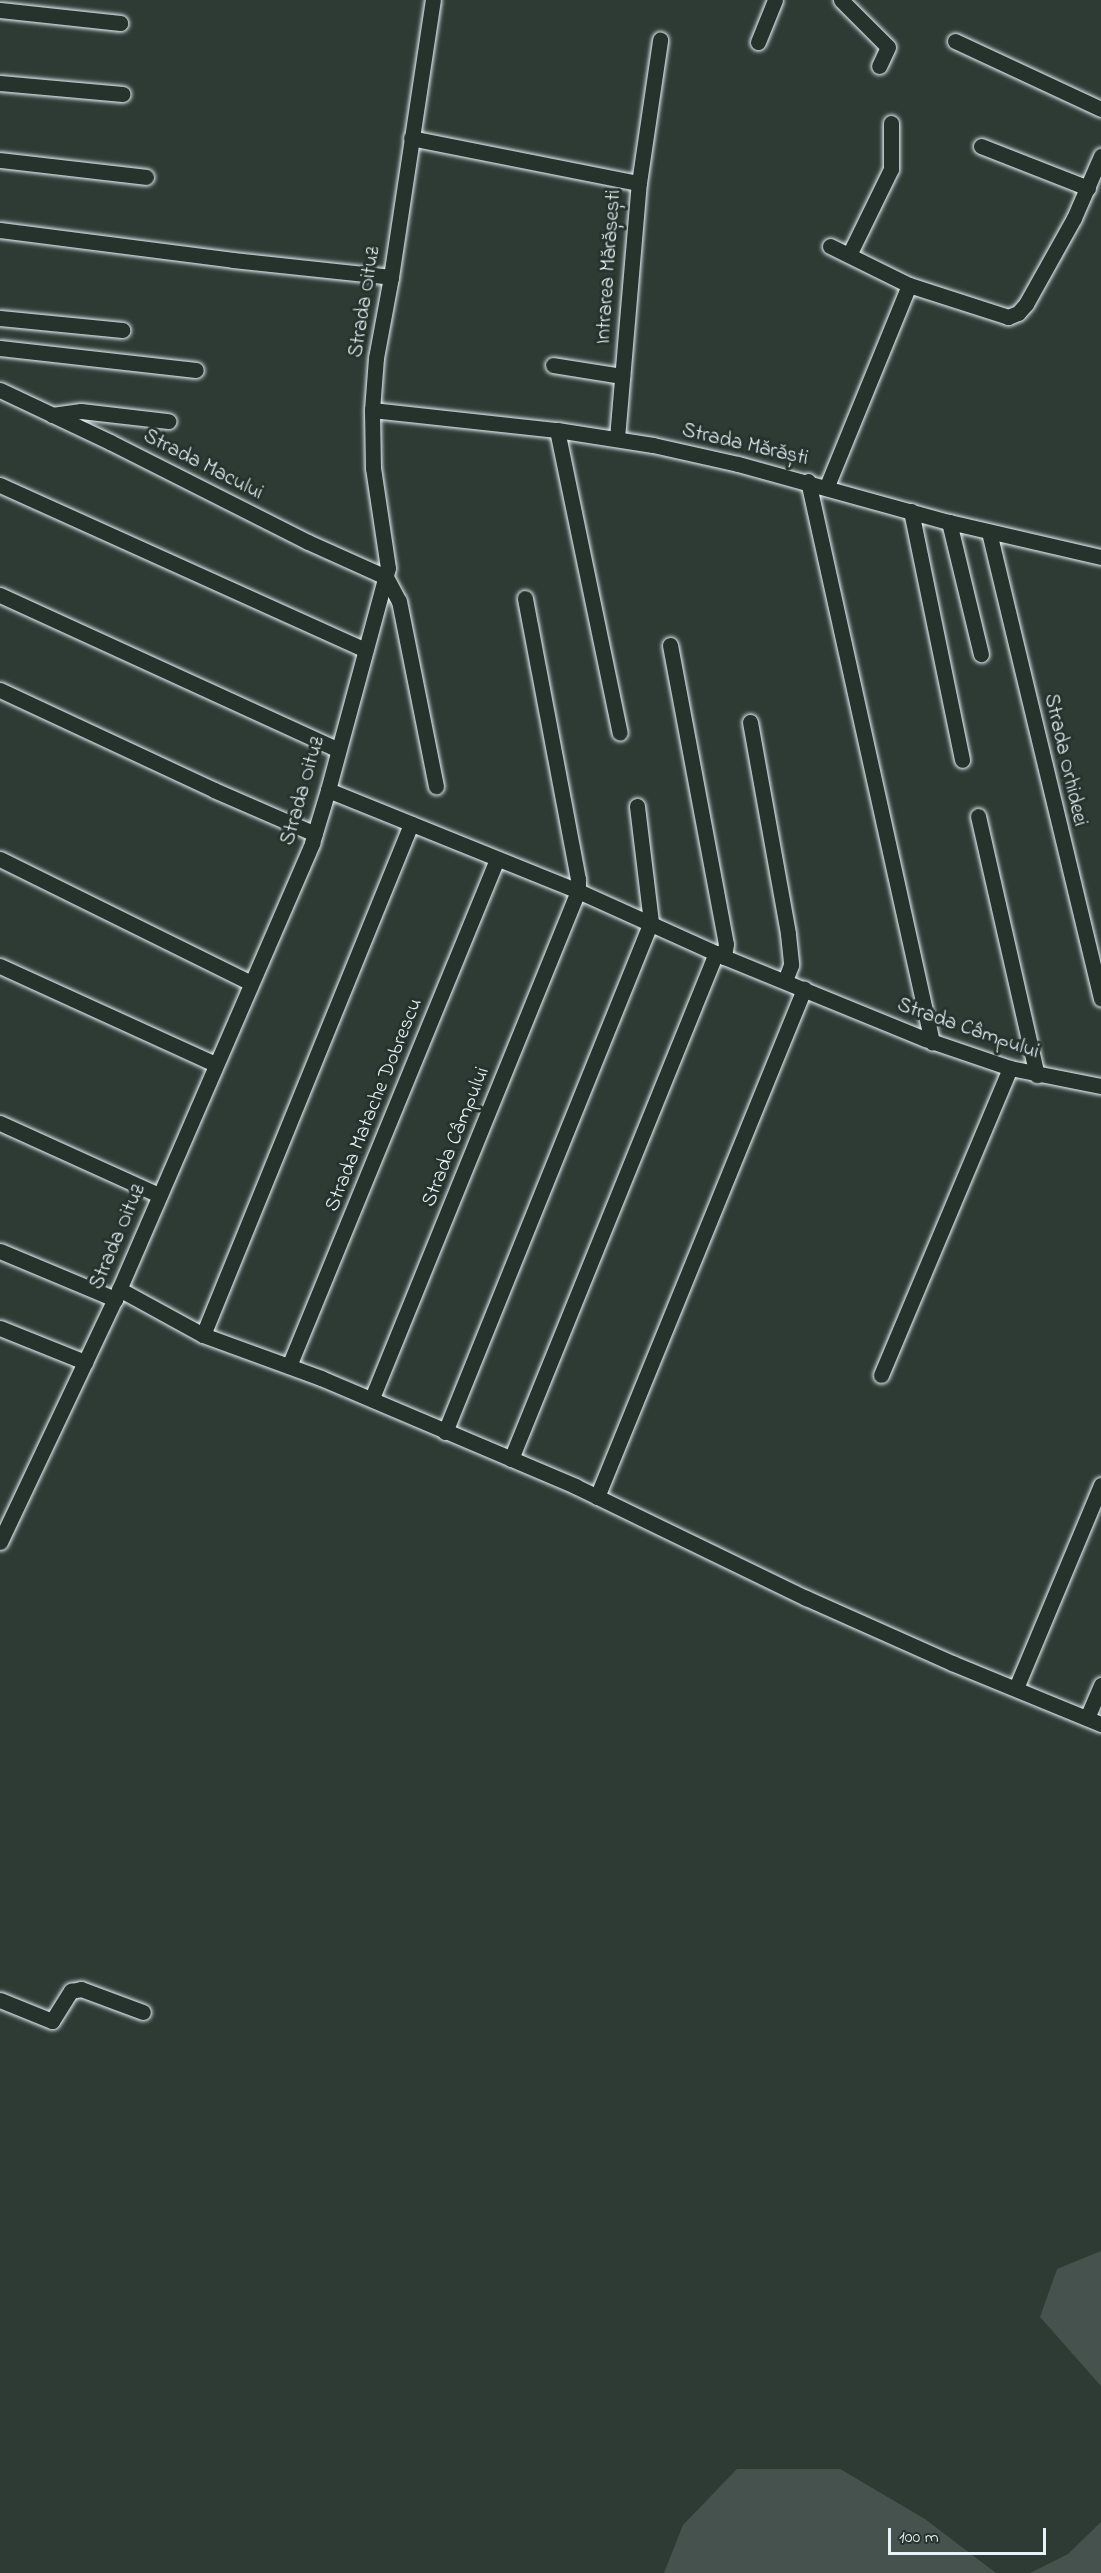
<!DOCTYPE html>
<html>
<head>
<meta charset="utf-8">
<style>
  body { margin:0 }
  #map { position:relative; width:1101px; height:2573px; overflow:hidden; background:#2e3b35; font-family:"Indie Flower",sans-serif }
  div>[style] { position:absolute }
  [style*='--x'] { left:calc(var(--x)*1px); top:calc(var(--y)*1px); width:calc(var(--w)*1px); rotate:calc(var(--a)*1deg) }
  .green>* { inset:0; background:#45524e }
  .roads { filter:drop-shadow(0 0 2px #e8f1f8) drop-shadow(0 0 2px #e8f1f8) }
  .minor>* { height:15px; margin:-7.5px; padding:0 7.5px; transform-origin:7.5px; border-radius:7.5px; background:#26332d }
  span { translate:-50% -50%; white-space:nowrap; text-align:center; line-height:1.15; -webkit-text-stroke:6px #26332d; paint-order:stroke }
  .street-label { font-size:21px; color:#e8f1f8 }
  .scale { position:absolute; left:888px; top:2528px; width:158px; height:27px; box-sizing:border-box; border:3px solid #e8f1f8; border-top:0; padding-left:8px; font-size:18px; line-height:21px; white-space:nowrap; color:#e8f1f8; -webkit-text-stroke:4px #26332d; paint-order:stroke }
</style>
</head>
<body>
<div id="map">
  <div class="green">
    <i style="clip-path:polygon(1101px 2251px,1101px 2386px,1040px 2317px,1057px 2269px)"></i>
    <i style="clip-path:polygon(737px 2469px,840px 2469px,925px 2519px,996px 2573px,664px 2573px,683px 2525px)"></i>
    <i style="clip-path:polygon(1101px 2522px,1101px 2573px,1030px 2573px,1068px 2554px)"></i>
  </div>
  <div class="roads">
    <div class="minor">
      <i style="--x:841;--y:0;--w:66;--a:45"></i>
      <i style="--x:888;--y:47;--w:21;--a:115"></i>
      <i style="--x:0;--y:10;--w:121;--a:6.2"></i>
      <i style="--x:955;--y:41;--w:161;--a:25"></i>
      <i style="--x:758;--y:42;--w:45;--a:-68"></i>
      <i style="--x:0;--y:83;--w:123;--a:5.1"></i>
      <i style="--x:411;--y:138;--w:232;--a:11.2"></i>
      <i style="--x:981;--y:146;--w:115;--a:21.4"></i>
      <i style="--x:0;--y:160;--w:147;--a:6.6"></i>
      <i style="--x:0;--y:230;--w:235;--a:7.3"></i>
      <i style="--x:233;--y:260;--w:159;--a:6.1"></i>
      <i style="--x:830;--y:246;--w:88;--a:26.3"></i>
      <i style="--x:909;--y:285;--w:104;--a:17.9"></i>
      <i style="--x:1008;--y:317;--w:11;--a:-22"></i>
      <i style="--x:1018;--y:313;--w:12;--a:-48"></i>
      <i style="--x:1026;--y:304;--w:98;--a:-60.8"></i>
      <i style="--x:1074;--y:218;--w:68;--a:-66.5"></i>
      <i style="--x:849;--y:255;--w:96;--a:-64"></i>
      <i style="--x:891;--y:169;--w:46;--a:-90"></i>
      <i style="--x:0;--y:318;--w:123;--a:5.6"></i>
      <i style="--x:0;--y:348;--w:197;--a:6.4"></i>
      <i style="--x:553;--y:365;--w:70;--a:9.1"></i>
      <i style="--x:0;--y:390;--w:122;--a:25.3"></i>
      <i style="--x:110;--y:442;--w:222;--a:26.8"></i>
      <i style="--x:308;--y:542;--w:85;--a:24.2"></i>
      <i style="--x:386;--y:577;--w:27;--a:62"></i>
      <i style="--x:399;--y:601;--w:189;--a:78.7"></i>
      <i style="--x:372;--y:410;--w:186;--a:6.2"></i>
      <i style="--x:557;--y:430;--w:97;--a:8.9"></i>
      <i style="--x:653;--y:445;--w:87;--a:12.6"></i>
      <i style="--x:738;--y:464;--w:219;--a:15.4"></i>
      <i style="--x:949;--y:522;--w:156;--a:13"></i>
      <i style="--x:52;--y:415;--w:29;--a:-8"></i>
      <i style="--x:81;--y:411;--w:88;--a:6.6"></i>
      <i style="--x:557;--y:430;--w:309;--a:78.3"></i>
      <i style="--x:617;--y:438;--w:256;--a:-85.1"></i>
      <i style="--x:639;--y:183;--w:145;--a:-81.6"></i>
      <i style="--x:808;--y:481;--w:575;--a:77.54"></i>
      <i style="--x:0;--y:485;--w:401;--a:24.3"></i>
      <i style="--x:827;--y:486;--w:217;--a:-67.8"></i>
      <i style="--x:911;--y:511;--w:254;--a:78.4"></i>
      <i style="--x:949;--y:522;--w:136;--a:76.4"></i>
      <i style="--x:989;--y:532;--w:480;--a:76.5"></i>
      <i style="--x:0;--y:595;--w:371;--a:24.6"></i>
      <i style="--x:670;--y:645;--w:304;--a:79.4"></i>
      <i style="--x:726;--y:944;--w:13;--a:99"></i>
      <i style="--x:0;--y:690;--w:236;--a:25"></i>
      <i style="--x:214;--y:790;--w:110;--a:23.5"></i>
      <i style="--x:750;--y:722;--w:215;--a:79.8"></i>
      <i style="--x:788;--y:934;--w:31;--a:84"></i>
      <i style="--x:791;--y:965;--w:17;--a:111"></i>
      <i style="--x:328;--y:790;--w:270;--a:22"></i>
      <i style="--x:578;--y:891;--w:160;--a:24.3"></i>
      <i style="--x:724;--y:957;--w:217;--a:22.2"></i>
      <i style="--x:925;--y:1039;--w:90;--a:18.8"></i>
      <i style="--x:1010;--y:1068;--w:93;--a:11.2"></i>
      <i style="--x:978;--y:816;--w:266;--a:77.2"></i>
      <i style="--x:0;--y:859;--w:280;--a:26.3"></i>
      <i style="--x:0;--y:966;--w:236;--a:24.5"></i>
      <i style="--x:0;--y:1123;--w:175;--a:24.4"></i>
      <i style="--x:0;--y:1251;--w:125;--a:22.7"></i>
      <i style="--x:119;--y:1289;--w:96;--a:28.7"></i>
      <i style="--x:203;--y:1335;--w:126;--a:20"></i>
      <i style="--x:321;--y:1378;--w:276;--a:23"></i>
      <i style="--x:575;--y:1486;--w:257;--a:25.9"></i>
      <i style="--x:806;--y:1598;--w:160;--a:24"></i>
      <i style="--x:952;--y:1663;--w:161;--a:22.3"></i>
      <i style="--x:0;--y:1328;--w:92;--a:21.8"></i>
      <i style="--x:203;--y:1335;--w:552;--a:-67.85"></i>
      <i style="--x:289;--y:1366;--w:548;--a:-67.69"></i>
      <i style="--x:881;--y:1375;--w:333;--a:-67.2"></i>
      <i style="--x:372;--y:1398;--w:547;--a:-67.89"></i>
      <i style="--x:578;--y:891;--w:12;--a:-90"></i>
      <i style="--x:578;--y:879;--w:286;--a:-100.7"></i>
      <i style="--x:445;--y:1432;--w:550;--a:-68.01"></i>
      <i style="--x:651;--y:922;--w:117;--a:-96.9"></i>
      <i style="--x:511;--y:1459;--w:546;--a:-67.95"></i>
      <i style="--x:597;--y:1497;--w:549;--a:-67.83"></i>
      <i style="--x:0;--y:1542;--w:269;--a:-64.7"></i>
      <i style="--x:115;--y:1299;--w:497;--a:-66.6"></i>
      <i style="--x:312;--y:843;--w:55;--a:-73.2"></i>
      <i style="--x:328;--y:790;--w:230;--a:-74.9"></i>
      <i style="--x:388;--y:568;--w:101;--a:-98.5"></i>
      <i style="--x:373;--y:468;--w:58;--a:-91"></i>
      <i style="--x:372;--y:410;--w:52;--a:-85.6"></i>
      <i style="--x:376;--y:358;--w:82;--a:-79.5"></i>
      <i style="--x:391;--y:277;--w:280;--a:-81.4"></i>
      <i style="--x:1016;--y:1688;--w:220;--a:-67.3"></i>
      <i style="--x:1087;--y:1718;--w:36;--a:-67"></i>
      <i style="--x:0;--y:2000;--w:56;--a:22"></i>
      <i style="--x:52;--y:2021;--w:36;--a:-58"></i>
      <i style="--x:71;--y:1991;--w:10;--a:-11"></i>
      <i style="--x:81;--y:1989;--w:66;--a:20.4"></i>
    </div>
  </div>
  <div class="street-label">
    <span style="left:609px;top:267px;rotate:-86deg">Intrarea Mărășești</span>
    <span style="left:365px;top:302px;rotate:-81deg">Strada Oituz</span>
    <span style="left:745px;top:445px;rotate:13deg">Strada Mărăști</span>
    <span style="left:203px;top:465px;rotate:27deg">Strada Macului</span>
    <span style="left:1065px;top:760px;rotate:77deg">Strada Orhideei</span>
    <span style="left:303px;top:791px;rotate:-74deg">Strada Oituz</span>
    <span style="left:968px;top:1029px;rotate:19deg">Strada Câmpului</span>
    <span style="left:374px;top:1105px;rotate:-68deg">Strada Matache Dobrescu</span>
    <span style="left:456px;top:1137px;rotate:-68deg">Strada Câmpului</span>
    <span style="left:118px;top:1237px;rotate:-67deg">Strada Oituz</span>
  </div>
  <div class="scale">100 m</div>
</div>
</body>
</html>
